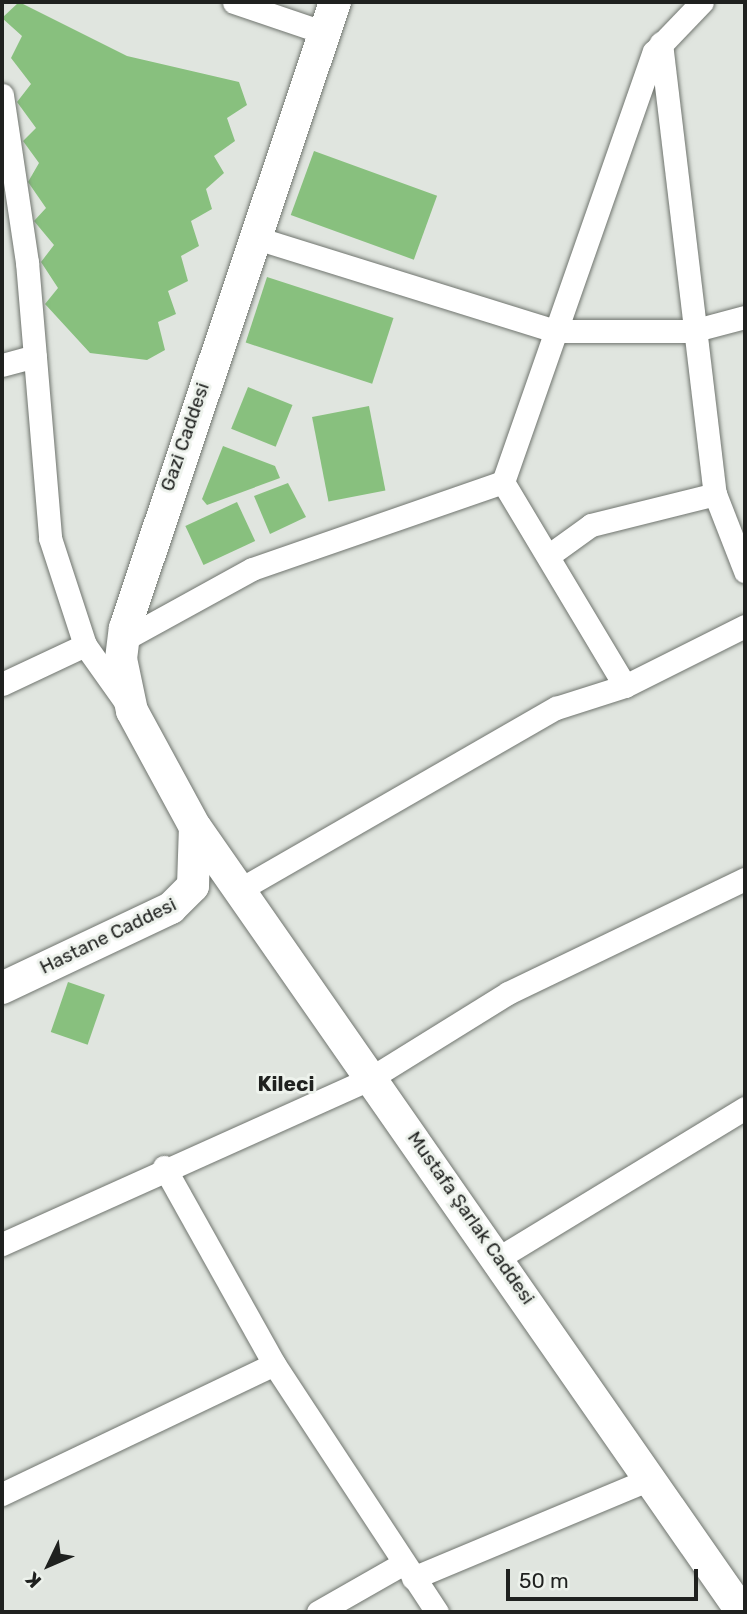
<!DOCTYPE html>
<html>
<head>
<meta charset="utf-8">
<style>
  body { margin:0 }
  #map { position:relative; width:747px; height:1614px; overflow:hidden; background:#e0e5df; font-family:Rubik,sans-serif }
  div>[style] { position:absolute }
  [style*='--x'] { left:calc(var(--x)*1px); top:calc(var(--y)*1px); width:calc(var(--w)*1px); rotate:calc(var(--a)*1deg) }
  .building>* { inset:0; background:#88c07e; transform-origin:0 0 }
  .roads { filter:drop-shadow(0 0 2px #70756f) drop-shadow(0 0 2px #70756f) }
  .street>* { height:23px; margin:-11.5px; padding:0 11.5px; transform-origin:11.5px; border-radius:11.5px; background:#fff }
  .secondary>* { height:32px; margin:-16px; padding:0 16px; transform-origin:16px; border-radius:16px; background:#fff }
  span { translate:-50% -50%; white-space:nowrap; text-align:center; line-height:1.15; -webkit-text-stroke:6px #edf2ec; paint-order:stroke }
  .street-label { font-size:19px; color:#1f211f }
  .neighbourhood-label { font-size:21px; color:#1f211f; font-weight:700 }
  .frame { position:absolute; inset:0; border:4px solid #1f211f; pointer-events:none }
  .north { position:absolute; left:14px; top:1530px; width:70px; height:70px; -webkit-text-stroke:5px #edf2ec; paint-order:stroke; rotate:226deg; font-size:19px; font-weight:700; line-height:28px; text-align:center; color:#1f211f }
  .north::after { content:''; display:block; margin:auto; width:24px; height:32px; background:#1f211f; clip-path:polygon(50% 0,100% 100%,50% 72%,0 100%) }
  .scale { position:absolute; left:506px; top:1569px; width:192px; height:32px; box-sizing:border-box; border:4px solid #1f211f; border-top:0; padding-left:9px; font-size:21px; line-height:24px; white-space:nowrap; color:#1f211f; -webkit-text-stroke:5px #edf2ec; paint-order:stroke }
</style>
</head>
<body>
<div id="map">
  <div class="building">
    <i style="clip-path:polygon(19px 2px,127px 56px,239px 82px,247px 105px,227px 118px,235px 141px,214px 156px,224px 173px,206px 189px,212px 209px,191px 221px,199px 246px,181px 256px,188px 281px,168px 291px,176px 314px,158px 322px,165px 350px,147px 360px,90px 353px,45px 304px,58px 288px,41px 262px,54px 245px,34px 221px,46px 208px,28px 182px,39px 163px,23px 141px,36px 128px,17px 102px,31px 84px,11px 58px,22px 36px,2px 18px)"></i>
    <i style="left:314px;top:151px;width:131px;height:68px;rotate:20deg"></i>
    <i style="left:267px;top:277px;width:133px;height:69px;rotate:18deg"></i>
    <i style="left:248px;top:387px;width:48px;height:45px;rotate:22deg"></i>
    <i style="left:369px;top:406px;width:86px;height:58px;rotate:79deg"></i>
    <i style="clip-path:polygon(223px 446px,275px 466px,280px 478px,207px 505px,202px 499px)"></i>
    <i style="clip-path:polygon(288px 483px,306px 517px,270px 534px,254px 496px)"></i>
    <i style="left:237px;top:502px;width:43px;height:57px;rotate:65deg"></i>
    <i style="left:68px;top:982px;width:39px;height:53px;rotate:19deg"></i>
  </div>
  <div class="roads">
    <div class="street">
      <i style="--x:234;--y:2;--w:93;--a:18.8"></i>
      <i style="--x:661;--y:43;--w:454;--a:83.2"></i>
      <i style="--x:715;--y:494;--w:83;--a:68.7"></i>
      <i style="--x:2;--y:95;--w:169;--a:81.5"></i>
      <i style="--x:27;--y:262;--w:277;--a:85.2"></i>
      <i style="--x:50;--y:538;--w:113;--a:71.9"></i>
      <i style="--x:85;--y:645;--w:71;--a:54.7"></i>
      <i style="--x:253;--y:237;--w:315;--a:17.3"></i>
      <i style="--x:554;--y:331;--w:138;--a:0"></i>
      <i style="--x:692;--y:331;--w:55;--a:-14.8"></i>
      <i style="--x:2;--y:365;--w:34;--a:-15"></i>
      <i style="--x:548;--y:556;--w:53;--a:-35.8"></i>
      <i style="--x:591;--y:525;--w:128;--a:-14"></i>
      <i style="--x:123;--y:640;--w:147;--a:-28.8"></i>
      <i style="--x:252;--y:569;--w:266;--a:-19.1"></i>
      <i style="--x:2;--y:684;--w:92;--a:-25.2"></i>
      <i style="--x:625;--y:686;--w:238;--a:-120.9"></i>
      <i style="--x:503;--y:482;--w:456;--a:-70.7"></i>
      <i style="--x:654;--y:52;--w:69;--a:-46.2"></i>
      <i style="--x:239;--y:890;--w:366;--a:-29.9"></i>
      <i style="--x:556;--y:708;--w:72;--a:-17.7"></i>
      <i style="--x:625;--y:686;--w:134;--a:-26.6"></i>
      <i style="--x:164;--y:1167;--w:226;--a:60.8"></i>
      <i style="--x:274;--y:1364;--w:297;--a:56.7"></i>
      <i style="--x:2;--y:1244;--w:405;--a:-24.2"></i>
      <i style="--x:371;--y:1078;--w:161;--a:-31.8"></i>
      <i style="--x:508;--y:993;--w:263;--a:-25.7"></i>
      <i style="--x:500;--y:1257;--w:287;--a:-31.3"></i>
      <i style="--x:2;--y:1494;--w:301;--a:-25.5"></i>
      <i style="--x:413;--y:1578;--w:259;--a:-22.7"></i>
      <i style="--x:318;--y:1612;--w:97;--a:-29.7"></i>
    </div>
    <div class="secondary">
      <i style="--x:196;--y:828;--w:955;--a:55.15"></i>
      <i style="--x:2;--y:988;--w:187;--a:-25.3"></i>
      <i style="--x:171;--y:908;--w:31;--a:-45"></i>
      <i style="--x:193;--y:886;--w:59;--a:-88.1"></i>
      <i style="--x:195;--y:827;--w:132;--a:-118.5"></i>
      <i style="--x:132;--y:711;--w:53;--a:-101.9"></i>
      <i style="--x:121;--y:659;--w:31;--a:-83"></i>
      <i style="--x:125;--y:628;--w:660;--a:-71.46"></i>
    </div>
  </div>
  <div class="street-label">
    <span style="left:185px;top:437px;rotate:-71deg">Gazi Caddesi</span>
    <span style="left:108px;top:936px;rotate:-26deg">Hastane Caddesi</span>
    <span style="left:471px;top:1218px;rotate:55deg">Mustafa Şarlak Caddesi</span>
  </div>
  <div class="neighbourhood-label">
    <span style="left:286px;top:1084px">Kileci</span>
  </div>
  <div class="frame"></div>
  <div class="north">K</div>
  <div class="scale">50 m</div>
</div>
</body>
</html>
